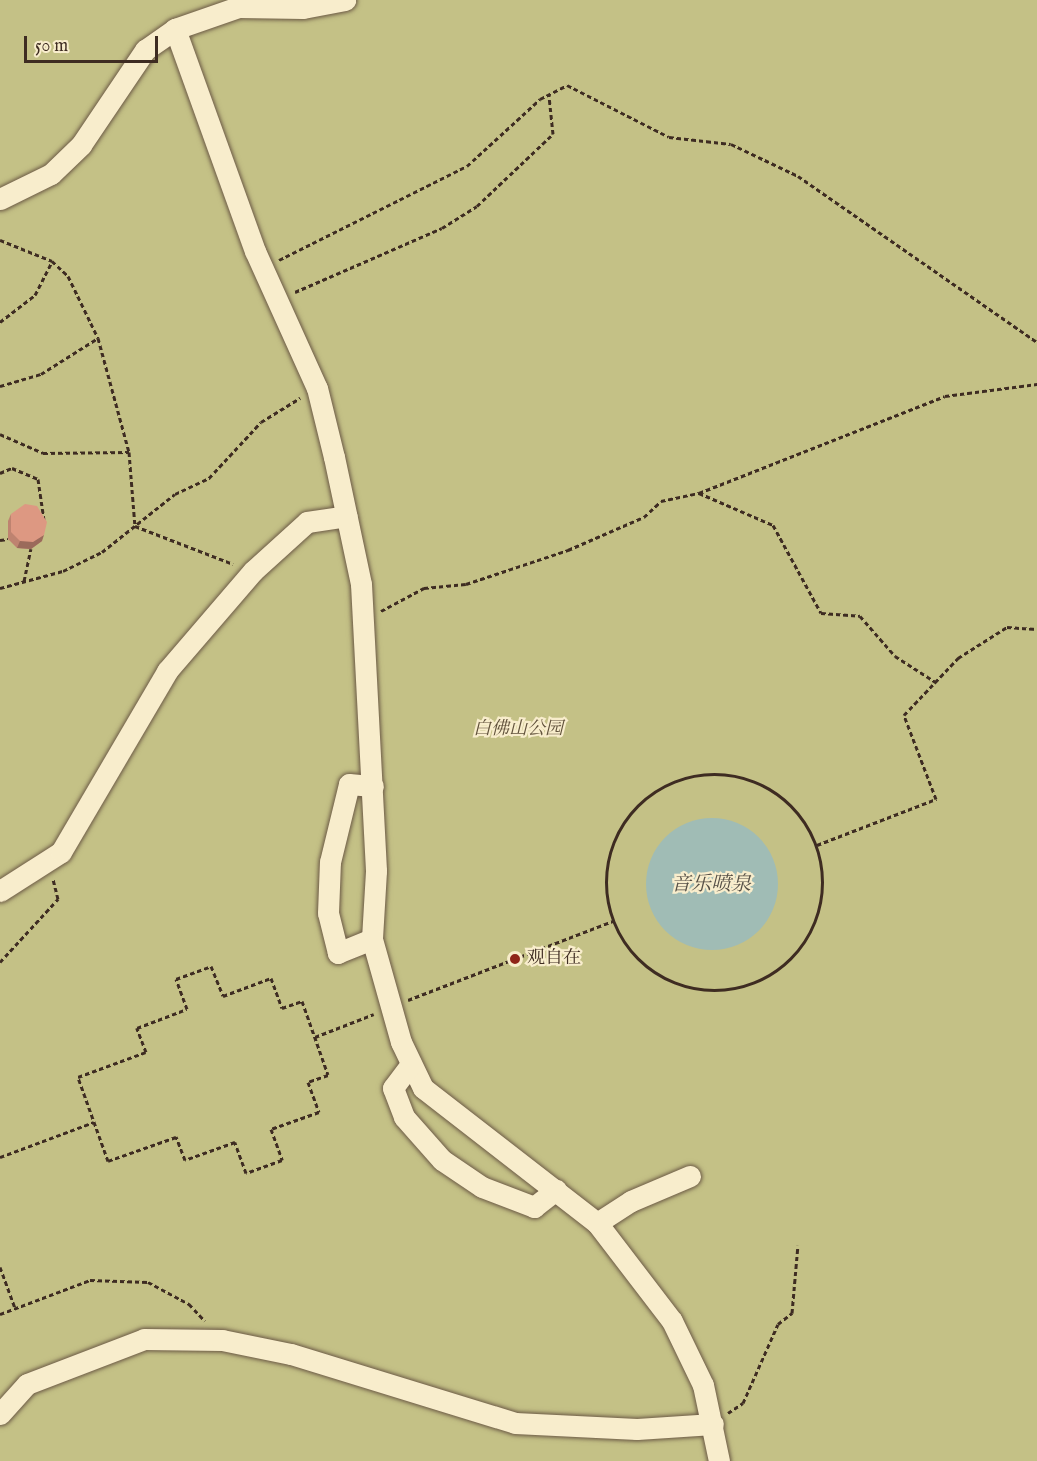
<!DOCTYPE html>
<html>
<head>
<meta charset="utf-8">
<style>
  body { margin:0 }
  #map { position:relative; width:1037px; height:1461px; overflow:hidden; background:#f5e4b1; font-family:"IM FELL English","Noto Serif SC",serif }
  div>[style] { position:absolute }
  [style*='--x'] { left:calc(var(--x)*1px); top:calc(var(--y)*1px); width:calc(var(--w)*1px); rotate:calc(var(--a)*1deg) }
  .green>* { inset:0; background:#c4c186; transform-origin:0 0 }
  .water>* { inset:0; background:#a0bcb5 }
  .round { border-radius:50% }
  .path>* { height:3px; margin-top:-1.5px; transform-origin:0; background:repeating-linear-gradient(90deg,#3e2c22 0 4.5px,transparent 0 7.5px) }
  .path>.ring { margin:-1.5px; padding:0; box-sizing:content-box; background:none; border:3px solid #3e2c22; border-radius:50% }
  .roads { filter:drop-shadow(0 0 2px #6c5a46) drop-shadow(0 0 2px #6c5a46) }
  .minor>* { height:21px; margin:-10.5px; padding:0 10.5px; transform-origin:10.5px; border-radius:10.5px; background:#f8edcc }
  .wall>* { inset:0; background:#be8370 }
  .shaded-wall>* { inset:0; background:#9b6a5b }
  .building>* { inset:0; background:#dd9882 }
  .dots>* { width:16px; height:16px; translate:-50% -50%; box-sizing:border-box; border:3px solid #f8edcc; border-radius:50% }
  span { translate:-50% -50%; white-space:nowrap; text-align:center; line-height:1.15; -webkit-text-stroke:4.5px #f8edcc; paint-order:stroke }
  .park-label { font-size:18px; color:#60513b; font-style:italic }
  .poi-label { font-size:18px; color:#3e2c22 }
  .left { translate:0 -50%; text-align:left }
  .water-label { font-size:20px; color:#565047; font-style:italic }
  .scale { position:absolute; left:24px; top:36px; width:134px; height:27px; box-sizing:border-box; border:3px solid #3e2c22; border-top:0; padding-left:8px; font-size:18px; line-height:21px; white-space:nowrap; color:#3e2c22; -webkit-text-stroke:4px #f8edcc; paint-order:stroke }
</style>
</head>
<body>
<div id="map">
  <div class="green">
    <i style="left:0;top:0;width:1037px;height:1461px"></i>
  </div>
  <div class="water">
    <i class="round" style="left:646px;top:818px;width:132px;height:132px"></i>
  </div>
  <div class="path">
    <i style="--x:0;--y:240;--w:56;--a:22"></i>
    <i style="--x:52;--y:261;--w:22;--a:43"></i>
    <i style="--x:68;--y:276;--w:69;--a:64.2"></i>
    <i style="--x:98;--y:338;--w:118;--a:74.8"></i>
    <i style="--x:129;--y:452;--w:74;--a:85.4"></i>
    <i style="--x:135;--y:526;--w:105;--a:21.2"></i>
    <i style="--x:279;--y:260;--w:210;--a:-26.6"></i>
    <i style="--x:467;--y:166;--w:99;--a:-42.5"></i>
    <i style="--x:540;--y:99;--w:30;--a:-27"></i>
    <i style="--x:567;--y:85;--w:114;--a:27"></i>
    <i style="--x:669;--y:137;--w:62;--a:6.4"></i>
    <i style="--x:731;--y:144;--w:74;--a:25.5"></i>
    <i style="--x:798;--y:176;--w:291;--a:34.8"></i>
    <i style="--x:295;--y:292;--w:160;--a:-23.5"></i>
    <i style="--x:442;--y:228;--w:41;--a:-32.2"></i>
    <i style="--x:477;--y:206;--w:105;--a:-43.5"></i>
    <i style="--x:553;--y:134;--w:39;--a:-96"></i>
    <i style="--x:0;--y:322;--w:44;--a:-37.6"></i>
    <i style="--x:35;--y:295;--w:38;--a:-63"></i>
    <i style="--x:0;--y:386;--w:43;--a:-16.3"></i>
    <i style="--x:41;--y:374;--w:67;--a:-32.3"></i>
    <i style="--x:0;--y:434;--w:47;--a:23.8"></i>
    <i style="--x:43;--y:453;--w:86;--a:-0.7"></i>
    <i style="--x:0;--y:473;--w:13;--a:-23"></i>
    <i style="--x:12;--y:468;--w:28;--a:23"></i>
    <i style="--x:38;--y:479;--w:41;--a:81.7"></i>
    <i style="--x:699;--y:493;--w:81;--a:23.4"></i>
    <i style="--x:773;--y:525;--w:100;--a:61.4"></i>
    <i style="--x:821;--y:613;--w:39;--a:4"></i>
    <i style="--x:860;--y:616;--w:53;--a:48.8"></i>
    <i style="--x:895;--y:656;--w:50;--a:32.7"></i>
    <i style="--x:0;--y:540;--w:8;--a:-7"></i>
    <i style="--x:24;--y:581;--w:33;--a:-78"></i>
    <i style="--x:0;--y:588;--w:65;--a:-15.1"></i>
    <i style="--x:63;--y:571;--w:43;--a:-26"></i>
    <i style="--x:102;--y:552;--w:93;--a:-38.5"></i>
    <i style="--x:175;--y:494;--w:38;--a:-25"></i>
    <i style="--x:209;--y:478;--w:76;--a:-47.1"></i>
    <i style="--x:261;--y:422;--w:46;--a:-31.6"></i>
    <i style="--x:381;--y:611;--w:49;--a:-28.1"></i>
    <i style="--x:424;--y:588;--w:42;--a:-5.4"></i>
    <i style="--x:466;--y:584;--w:108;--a:-18.4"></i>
    <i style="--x:568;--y:550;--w:83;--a:-23.5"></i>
    <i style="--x:644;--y:517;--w:23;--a:-43"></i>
    <i style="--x:661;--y:501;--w:39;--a:-12"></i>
    <i style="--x:699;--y:493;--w:264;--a:-21.5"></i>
    <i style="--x:945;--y:396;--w:93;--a:-7.4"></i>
    <i class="ring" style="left:606px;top:774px;width:213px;height:213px"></i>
    <i style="--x:817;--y:845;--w:128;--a:-21.1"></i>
    <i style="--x:936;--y:799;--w:90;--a:-110.9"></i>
    <i style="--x:904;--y:715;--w:79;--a:-46.5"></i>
    <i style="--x:958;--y:658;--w:58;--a:-32.3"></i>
    <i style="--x:1007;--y:627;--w:30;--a:4"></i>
    <i style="--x:0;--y:962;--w:86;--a:-47.4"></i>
    <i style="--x:58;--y:899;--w:21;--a:-104"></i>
    <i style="--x:211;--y:966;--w:32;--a:68"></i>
    <i style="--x:223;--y:996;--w:51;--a:-20.6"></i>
    <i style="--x:271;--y:978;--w:32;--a:70"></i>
    <i style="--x:282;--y:1008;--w:21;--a:-19"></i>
    <i style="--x:302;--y:1001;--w:78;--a:70.6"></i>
    <i style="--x:328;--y:1075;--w:21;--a:161"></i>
    <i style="--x:308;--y:1082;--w:32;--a:70"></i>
    <i style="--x:319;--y:1112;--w:51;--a:160.5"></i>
    <i style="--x:271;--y:1129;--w:33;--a:70"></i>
    <i style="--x:282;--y:1160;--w:38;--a:160"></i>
    <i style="--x:246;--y:1173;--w:33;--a:-110"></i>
    <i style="--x:235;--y:1142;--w:53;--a:160.2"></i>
    <i style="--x:185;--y:1160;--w:25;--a:-111"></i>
    <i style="--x:176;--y:1137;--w:72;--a:160.6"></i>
    <i style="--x:108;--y:1161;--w:89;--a:-109.7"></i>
    <i style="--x:78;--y:1077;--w:72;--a:-20.2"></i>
    <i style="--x:146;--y:1052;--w:26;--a:-111"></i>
    <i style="--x:137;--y:1028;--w:53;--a:-20.8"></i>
    <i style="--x:187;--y:1009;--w:32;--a:-110"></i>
    <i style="--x:176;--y:979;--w:37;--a:-20"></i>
    <i style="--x:408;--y:1000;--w:220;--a:-21.1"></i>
    <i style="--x:315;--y:1037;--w:63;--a:-21.3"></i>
    <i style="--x:0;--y:1157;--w:100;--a:-20.4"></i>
    <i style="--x:0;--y:1267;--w:44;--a:69.9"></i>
    <i style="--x:0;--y:1314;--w:96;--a:-20.7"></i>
    <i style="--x:90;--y:1280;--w:58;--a:2"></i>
    <i style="--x:148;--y:1282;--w:47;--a:28.2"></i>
    <i style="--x:189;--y:1304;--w:23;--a:47"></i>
    <i style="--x:728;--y:1413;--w:18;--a:-34"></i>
    <i style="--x:743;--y:1403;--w:86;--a:-66.1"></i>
    <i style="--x:778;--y:1324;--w:18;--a:-38"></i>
    <i style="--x:792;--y:1313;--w:68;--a:-85"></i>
  </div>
  <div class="roads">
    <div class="minor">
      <i style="--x:175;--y:29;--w:236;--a:70.2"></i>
      <i style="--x:255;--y:251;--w:150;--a:65.7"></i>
      <i style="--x:317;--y:388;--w:71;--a:76.2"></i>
      <i style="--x:334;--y:457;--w:130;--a:78"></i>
      <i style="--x:361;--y:584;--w:287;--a:87"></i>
      <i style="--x:376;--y:871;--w:68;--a:93.4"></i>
      <i style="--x:372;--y:939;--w:107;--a:74.3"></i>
      <i style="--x:401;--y:1042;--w:51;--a:64.4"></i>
      <i style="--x:423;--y:1088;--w:220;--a:37.8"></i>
      <i style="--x:597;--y:1223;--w:123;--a:52.6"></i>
      <i style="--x:672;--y:1321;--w:71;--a:64.2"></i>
      <i style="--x:703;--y:1385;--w:78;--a:78.1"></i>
      <i style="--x:0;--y:199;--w:57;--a:-26.1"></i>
      <i style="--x:51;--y:174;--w:42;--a:-44"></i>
      <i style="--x:81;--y:145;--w:115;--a:-56"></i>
      <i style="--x:145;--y:50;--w:37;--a:-35"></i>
      <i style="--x:175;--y:29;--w:67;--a:-19.2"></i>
      <i style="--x:238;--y:7;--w:65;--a:0.9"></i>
      <i style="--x:303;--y:8;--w:43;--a:-10.8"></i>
      <i style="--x:0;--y:891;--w:72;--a:-32.6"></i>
      <i style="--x:61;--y:852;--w:210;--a:-59.6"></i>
      <i style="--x:167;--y:671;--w:132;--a:-49.3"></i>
      <i style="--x:253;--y:571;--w:73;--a:-42.2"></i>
      <i style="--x:307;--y:522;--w:40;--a:-8.5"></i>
      <i style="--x:372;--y:939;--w:37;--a:158"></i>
      <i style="--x:338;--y:953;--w:41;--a:-104"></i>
      <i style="--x:328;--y:913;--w:51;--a:-87.8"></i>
      <i style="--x:330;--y:862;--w:80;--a:-76.3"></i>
      <i style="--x:349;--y:784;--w:24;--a:5"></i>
      <i style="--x:411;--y:1064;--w:30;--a:127"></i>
      <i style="--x:393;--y:1088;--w:31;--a:69"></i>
      <i style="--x:404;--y:1117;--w:57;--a:48.5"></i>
      <i style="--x:442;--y:1160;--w:48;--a:34"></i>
      <i style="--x:482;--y:1187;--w:56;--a:21"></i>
      <i style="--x:534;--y:1207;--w:28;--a:-38"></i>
      <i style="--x:597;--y:1223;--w:40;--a:-32.9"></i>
      <i style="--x:631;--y:1201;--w:64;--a:-23"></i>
      <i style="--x:0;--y:1414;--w:40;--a:-48"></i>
      <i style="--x:27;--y:1384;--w:125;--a:-21"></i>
      <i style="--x:144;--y:1339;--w:78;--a:0.7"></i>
      <i style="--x:222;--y:1340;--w:70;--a:11.5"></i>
      <i style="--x:291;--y:1354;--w:234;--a:17.1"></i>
      <i style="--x:515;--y:1423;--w:122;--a:2.8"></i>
      <i style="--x:637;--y:1429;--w:76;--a:-3.8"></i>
    </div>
  </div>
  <div class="wall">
    <i style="clip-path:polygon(11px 514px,42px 541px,31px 549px,17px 548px,8px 539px,8px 521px)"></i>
  </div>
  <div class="shaded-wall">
    <i style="clip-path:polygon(44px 535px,42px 541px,31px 549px,17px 548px,20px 541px)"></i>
  </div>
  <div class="building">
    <i style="clip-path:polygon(25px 504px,37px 506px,47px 522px,44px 535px,33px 542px,20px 541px,11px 532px,11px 514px)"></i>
  </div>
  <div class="dots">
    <i style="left:515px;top:959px;background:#8f2418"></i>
  </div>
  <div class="park-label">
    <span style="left:518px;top:730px">白佛山公园</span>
  </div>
  <div class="poi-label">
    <span class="left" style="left:527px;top:959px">观自在</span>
  </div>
  <div class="water-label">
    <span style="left:711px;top:884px">音乐喷泉</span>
  </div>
  <div class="scale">50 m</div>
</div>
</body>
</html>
